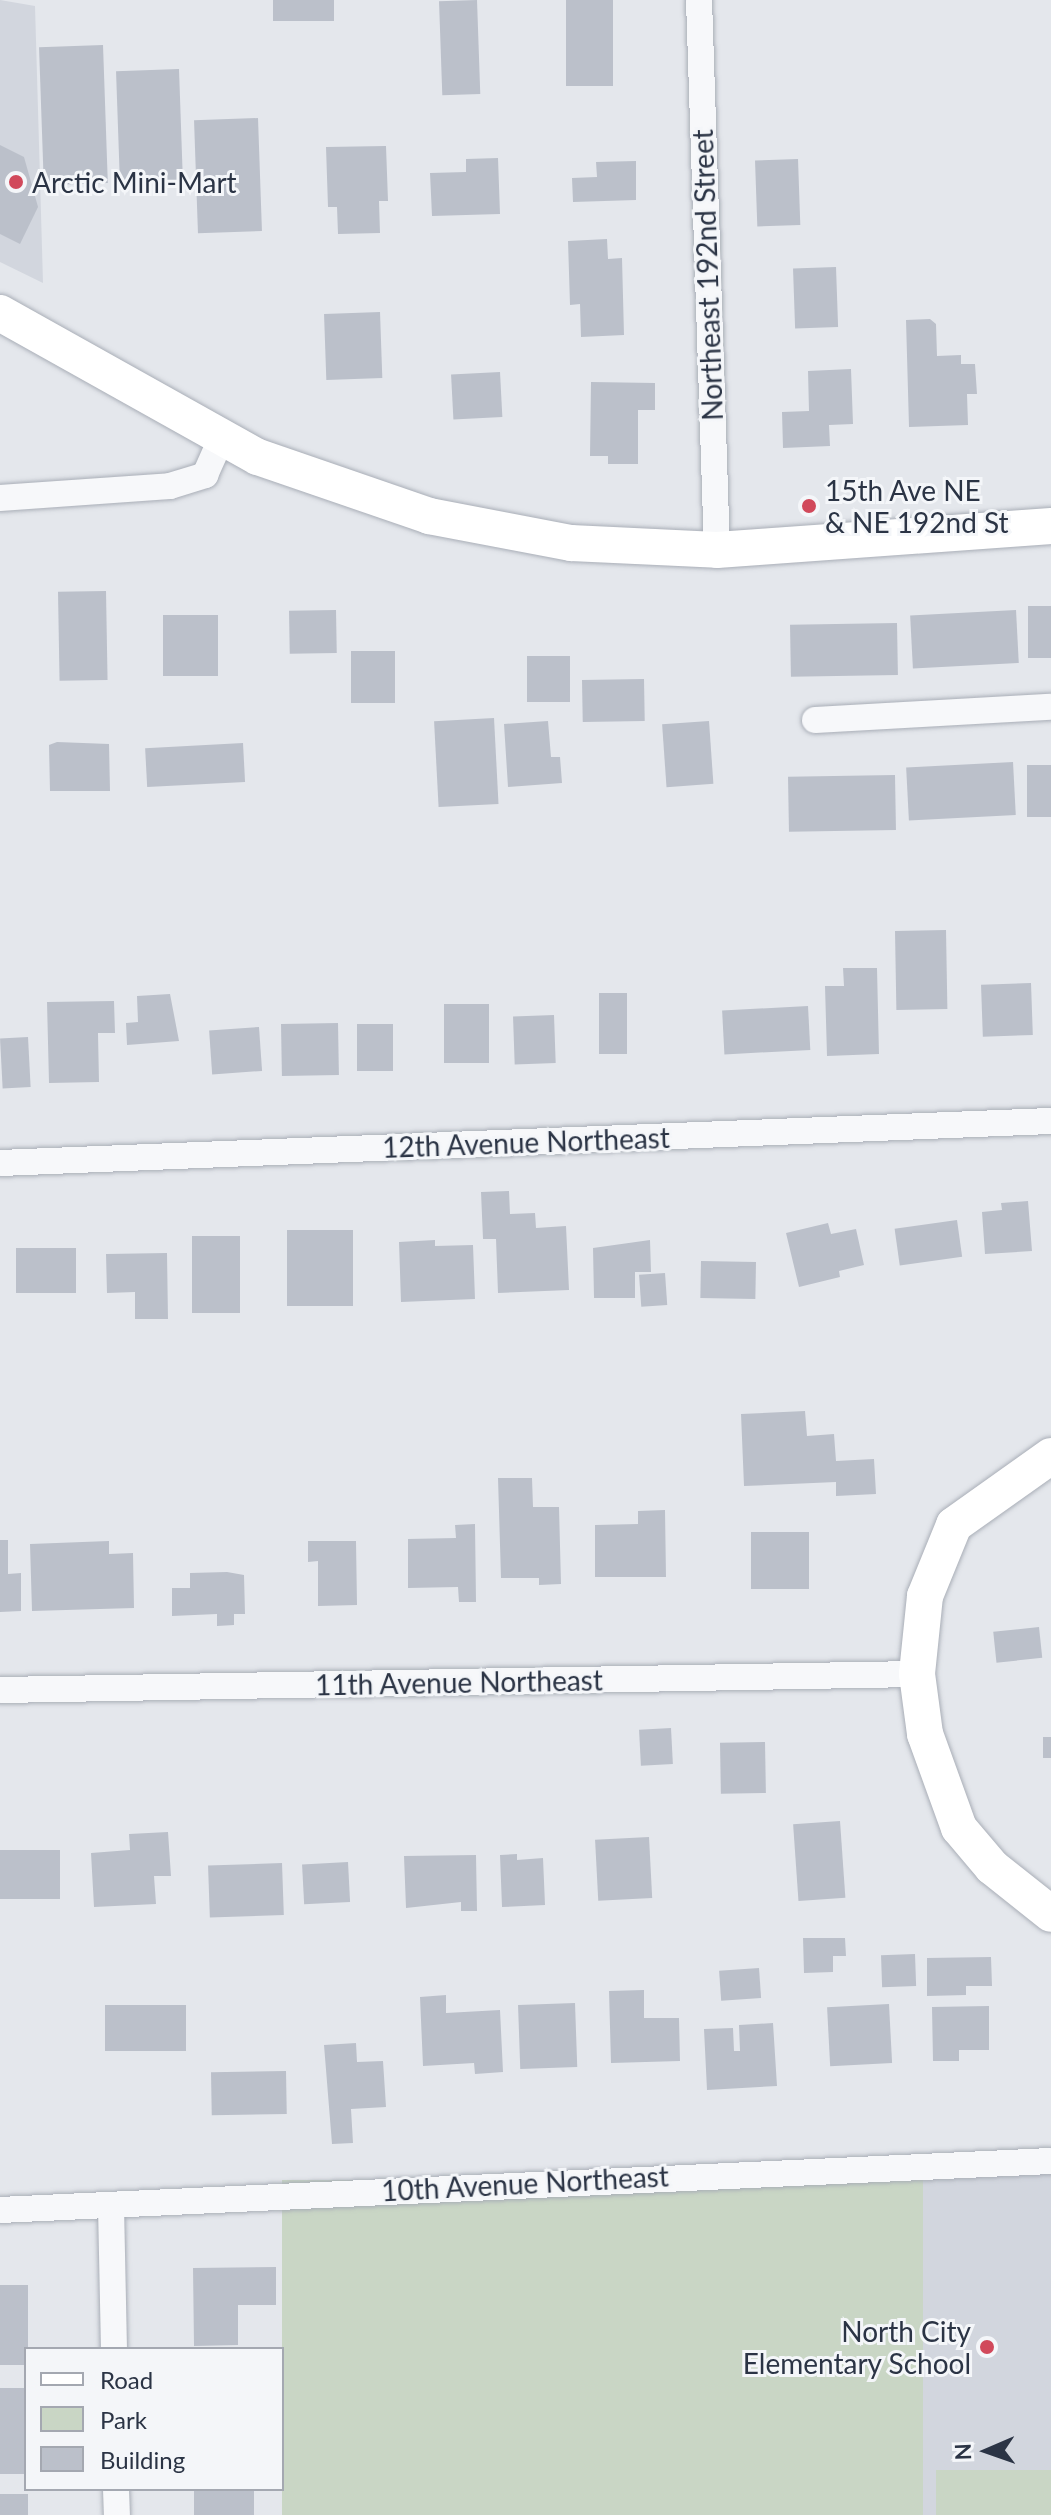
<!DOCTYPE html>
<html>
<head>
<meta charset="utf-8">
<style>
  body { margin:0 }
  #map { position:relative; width:1051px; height:2515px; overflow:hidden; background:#e4e7ec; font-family:Lato,sans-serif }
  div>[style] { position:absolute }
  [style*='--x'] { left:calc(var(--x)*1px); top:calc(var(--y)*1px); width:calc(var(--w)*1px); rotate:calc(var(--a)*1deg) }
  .built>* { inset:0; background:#d2d6de; transform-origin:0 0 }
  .green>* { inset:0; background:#c9d6c5; transform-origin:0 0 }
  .building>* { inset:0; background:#bbc0ca; transform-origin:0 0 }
  .roads { filter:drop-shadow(0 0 2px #a9aeb7) drop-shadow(0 0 2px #a9aeb7) }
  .minor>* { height:26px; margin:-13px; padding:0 13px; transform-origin:13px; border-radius:13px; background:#f7f8fa }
  .secondary>* { height:36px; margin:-18px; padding:0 18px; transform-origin:18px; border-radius:18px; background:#fff }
  .dots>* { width:22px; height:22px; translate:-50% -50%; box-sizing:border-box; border:4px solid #f4f6f9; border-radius:50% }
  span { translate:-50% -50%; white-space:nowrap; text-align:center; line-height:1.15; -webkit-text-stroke:6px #f4f6f9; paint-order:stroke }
  .poi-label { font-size:28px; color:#2b3445 }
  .left { translate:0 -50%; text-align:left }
  .right { translate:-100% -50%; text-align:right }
  .street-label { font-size:28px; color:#2b3445 }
  .legend { position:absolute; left:24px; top:2347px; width:260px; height:144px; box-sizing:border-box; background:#f4f6f9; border:2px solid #a4a8b1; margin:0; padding:10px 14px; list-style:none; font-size:24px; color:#2b3445 }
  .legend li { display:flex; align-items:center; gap:16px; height:40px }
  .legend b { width:40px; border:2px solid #a4a8b1 }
  .north { position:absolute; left:947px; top:2411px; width:80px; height:80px; -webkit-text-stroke:6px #f4f6f9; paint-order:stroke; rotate:268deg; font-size:22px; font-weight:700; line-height:32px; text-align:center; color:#2b3445 }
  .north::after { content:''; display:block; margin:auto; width:28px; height:36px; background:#2b3445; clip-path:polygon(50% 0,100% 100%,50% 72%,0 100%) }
</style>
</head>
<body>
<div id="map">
  <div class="built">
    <i style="clip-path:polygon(0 0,35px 6px,43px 283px,0 262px)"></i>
    <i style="left:1051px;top:2174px;width:341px;height:128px;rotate:90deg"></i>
  </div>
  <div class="green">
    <i style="left:923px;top:2180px;width:335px;height:641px;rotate:90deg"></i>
    <i style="left:1051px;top:2470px;width:45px;height:115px;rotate:90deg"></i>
  </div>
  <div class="building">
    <i style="left:273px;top:0;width:61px;height:21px"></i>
    <i style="left:477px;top:0;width:94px;height:38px;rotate:88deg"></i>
    <i style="left:566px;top:0;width:47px;height:86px"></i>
    <i style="left:103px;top:45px;width:138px;height:64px;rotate:88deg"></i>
    <i style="left:179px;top:69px;width:111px;height:63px;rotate:88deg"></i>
    <i style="left:258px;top:118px;width:113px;height:64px;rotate:88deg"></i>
    <i style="clip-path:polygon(0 145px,24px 157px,38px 207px,20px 244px,0 234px)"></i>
    <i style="clip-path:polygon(386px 146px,388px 201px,379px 201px,380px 233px,338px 234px,337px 207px,328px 207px,326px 147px)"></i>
    <i style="clip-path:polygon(498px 158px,500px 214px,432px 216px,430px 173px,466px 172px,466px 159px)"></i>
    <i style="left:798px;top:159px;width:66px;height:43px;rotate:88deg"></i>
    <i style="clip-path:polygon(636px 161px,636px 200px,573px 202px,572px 178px,597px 177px,596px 162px)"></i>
    <i style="clip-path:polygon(607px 239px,608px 259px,622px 258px,624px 335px,581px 337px,580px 304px,570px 305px,568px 241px)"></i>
    <i style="left:836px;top:267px;width:60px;height:43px;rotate:88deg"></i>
    <i style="left:380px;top:312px;width:66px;height:56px;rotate:88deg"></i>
    <i style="clip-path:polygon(930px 319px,936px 324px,937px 356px,961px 355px,961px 364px,975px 364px,977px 394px,967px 394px,968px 425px,909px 427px,906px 320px)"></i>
    <i style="clip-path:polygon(851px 369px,853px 424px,829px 425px,830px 446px,783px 448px,782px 412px,809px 411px,808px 371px)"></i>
    <i style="left:500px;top:372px;width:45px;height:49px;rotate:87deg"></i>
    <i style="clip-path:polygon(591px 382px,655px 383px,655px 410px,638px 410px,638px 464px,608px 464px,608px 456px,590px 456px)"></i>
    <i style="left:106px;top:591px;width:89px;height:48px;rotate:89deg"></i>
    <i style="left:1051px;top:606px;width:52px;height:23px;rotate:90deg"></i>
    <i style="left:336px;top:610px;width:43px;height:47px;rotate:89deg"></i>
    <i style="left:1016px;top:610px;width:53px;height:106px;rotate:87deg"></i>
    <i style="left:218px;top:615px;width:61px;height:55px;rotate:90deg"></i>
    <i style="left:897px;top:623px;width:52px;height:107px;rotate:89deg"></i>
    <i style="left:351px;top:651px;width:44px;height:52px"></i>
    <i style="left:527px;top:656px;width:43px;height:46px"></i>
    <i style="left:644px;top:679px;width:42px;height:62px;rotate:89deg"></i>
    <i style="left:494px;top:718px;width:86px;height:60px;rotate:87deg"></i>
    <i style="clip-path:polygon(548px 721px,551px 757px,560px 757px,562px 783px,508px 787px,504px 724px)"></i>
    <i style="left:709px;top:721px;width:63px;height:47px;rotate:86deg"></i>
    <i style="clip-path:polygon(57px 742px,109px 744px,110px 791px,50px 791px,49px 745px)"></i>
    <i style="left:243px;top:743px;width:39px;height:98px;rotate:87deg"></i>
    <i style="left:1013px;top:762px;width:53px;height:107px;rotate:87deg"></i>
    <i style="left:1051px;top:765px;width:52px;height:24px;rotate:90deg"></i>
    <i style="left:895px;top:775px;width:55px;height:107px;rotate:89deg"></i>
    <i style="left:946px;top:930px;width:79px;height:51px;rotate:89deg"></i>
    <i style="clip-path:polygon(843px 968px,877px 968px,879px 1054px,827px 1056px,825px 986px,844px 986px)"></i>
    <i style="left:1031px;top:983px;width:52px;height:50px;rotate:88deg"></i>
    <i style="left:599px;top:993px;width:28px;height:61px"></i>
    <i style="clip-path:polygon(170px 994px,179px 1041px,127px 1045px,126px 1023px,138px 1022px,137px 996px)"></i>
    <i style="clip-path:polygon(114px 1001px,115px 1033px,98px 1033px,99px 1082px,49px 1083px,47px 1002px)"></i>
    <i style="left:444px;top:1004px;width:45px;height:59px"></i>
    <i style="left:808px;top:1006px;width:44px;height:86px;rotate:87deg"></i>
    <i style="left:554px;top:1015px;width:48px;height:41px;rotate:88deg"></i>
    <i style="left:338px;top:1023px;width:52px;height:57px;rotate:89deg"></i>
    <i style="left:357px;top:1024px;width:36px;height:47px"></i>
    <i style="left:259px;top:1027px;width:44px;height:50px;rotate:86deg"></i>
    <i style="left:28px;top:1037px;width:50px;height:28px;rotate:87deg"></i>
    <i style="clip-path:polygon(509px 1191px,510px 1214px,535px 1213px,536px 1228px,566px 1226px,569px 1290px,498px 1293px,496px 1239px,483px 1239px,481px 1192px)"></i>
    <i style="clip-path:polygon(1028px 1201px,1032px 1251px,985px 1254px,982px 1212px,1002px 1210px,1001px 1203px)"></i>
    <i style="left:957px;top:1220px;width:37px;height:63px;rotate:82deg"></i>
    <i style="clip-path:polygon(828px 1223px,831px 1234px,856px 1229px,864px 1265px,839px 1271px,840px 1277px,799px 1287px,786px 1233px)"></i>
    <i style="left:287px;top:1230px;width:66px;height:76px"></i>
    <i style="left:192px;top:1236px;width:48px;height:77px"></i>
    <i style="clip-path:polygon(435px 1240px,435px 1246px,473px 1245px,475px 1299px,401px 1302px,399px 1242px)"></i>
    <i style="clip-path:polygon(650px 1240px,651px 1272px,635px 1272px,635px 1298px,594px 1298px,593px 1248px)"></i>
    <i style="left:76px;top:1248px;width:45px;height:60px;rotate:90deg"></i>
    <i style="clip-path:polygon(167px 1253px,168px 1319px,135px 1319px,135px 1292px,107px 1293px,106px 1254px)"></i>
    <i style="left:701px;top:1261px;width:55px;height:37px;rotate:1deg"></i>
    <i style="left:665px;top:1273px;width:32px;height:26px;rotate:86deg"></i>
    <i style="clip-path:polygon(805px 1411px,807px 1436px,834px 1434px,836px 1461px,874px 1459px,876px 1494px,836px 1496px,836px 1482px,744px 1486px,741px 1414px)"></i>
    <i style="clip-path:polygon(498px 1478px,532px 1478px,533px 1507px,559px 1507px,561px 1584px,539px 1585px,539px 1578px,501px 1578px)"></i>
    <i style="clip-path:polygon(665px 1510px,666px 1577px,595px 1577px,595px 1525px,638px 1524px,638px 1511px)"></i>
    <i style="clip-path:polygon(475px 1524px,476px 1602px,459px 1602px,458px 1587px,408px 1588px,408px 1539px,456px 1538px,455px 1525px)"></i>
    <i style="left:809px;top:1532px;width:57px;height:58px;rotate:90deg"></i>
    <i style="clip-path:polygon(0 1540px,8px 1540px,8px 1574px,21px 1573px,21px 1611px,0 1612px)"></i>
    <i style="clip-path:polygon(109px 1541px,109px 1554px,133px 1553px,134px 1608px,32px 1611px,30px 1544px)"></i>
    <i style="clip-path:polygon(308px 1541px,356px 1541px,357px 1605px,318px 1606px,318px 1561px,308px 1562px)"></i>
    <i style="clip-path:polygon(227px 1572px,244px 1575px,245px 1614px,234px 1614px,234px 1625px,217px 1626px,217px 1614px,172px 1616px,172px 1588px,190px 1588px,190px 1573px)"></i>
    <i style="left:1039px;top:1627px;width:31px;height:46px;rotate:84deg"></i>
    <i style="left:671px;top:1728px;width:36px;height:32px;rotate:87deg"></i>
    <i style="left:1043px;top:1737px;width:8px;height:21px"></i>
    <i style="left:765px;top:1742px;width:51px;height:45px;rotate:89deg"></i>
    <i style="left:840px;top:1821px;width:77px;height:47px;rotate:86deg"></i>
    <i style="clip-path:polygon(168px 1832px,171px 1876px,154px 1876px,156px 1904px,94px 1907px,91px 1853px,130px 1850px,129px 1834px)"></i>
    <i style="left:649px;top:1837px;width:61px;height:54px;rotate:87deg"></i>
    <i style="left:60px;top:1850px;width:49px;height:60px;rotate:90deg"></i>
    <i style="clip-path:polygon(517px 1854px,517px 1860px,543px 1858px,545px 1905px,502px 1907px,500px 1855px)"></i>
    <i style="clip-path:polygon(476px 1855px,477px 1911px,461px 1911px,461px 1902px,406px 1908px,404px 1856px)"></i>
    <i style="left:348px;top:1862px;width:40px;height:46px;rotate:87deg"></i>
    <i style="left:282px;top:1863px;width:52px;height:74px;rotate:88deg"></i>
    <i style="clip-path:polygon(803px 1938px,845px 1938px,846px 1956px,833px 1956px,833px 1972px,804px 1973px)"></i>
    <i style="left:915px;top:1954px;width:32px;height:34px;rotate:88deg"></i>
    <i style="clip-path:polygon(991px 1957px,992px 1986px,966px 1986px,966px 1995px,927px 1996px,927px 1958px)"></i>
    <i style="left:759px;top:1968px;width:30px;height:40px;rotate:86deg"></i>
    <i style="clip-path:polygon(644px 1990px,644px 2018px,679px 2018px,680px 2061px,611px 2063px,609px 1991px)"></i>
    <i style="clip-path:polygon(446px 1995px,446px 2013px,500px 2010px,503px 2072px,475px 2074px,474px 2063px,423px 2066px,420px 1997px)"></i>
    <i style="left:575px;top:2003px;width:64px;height:57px;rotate:88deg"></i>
    <i style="left:889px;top:2004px;width:59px;height:62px;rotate:87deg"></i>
    <i style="left:105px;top:2005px;width:81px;height:46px"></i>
    <i style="clip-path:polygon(989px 2006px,989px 2050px,959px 2050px,959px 2061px,933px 2061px,932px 2007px)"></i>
    <i style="clip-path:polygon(773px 2023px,777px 2086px,707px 2090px,704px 2029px,733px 2028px,734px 2051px,740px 2051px,739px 2025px)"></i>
    <i style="clip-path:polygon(356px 2043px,357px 2062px,383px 2061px,386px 2107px,351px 2109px,353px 2143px,332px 2144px,324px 2045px)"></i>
    <i style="left:286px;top:2071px;width:43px;height:75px;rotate:89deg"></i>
    <i style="clip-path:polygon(276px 2267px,276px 2305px,238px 2305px,238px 2345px,194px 2346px,193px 2268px)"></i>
    <i style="left:0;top:2285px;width:28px;height:80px"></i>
    <i style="left:0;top:2388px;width:26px;height:86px"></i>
    <i style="left:254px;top:2489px;width:26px;height:60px;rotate:90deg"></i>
    <i style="left:0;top:2494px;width:28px;height:21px"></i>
  </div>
  <div class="roads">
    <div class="minor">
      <i style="--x:699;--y:0;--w:550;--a:88.13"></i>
      <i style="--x:0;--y:498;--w:170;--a:-4"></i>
      <i style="--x:170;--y:486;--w:37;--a:-17"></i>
      <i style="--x:205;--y:475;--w:42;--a:-65.9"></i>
      <i style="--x:815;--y:720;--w:236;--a:-3.2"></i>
      <i style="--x:0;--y:1163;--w:1052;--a:-2.29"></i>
      <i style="--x:0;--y:1690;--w:917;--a:-1"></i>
      <i style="--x:111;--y:2206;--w:143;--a:88.8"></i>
      <i style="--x:0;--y:2210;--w:1052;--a:-2.67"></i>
      <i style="--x:116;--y:2489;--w:26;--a:88"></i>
    </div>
    <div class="secondary">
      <i style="--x:0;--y:313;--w:295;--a:29.2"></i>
      <i style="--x:258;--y:457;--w:181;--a:19"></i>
      <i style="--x:429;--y:516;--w:145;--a:10.8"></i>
      <i style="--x:571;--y:543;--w:146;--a:2.7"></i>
      <i style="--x:717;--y:550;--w:335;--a:-4.1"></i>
      <i style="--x:1051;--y:1456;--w:119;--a:144.6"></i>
      <i style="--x:954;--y:1525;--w:77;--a:112.2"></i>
      <i style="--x:925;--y:1596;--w:78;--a:95.9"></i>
      <i style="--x:917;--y:1674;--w:61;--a:82.4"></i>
      <i style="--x:925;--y:1734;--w:100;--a:70.1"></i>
      <i style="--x:959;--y:1828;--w:51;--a:49.8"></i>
      <i style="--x:992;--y:1867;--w:75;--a:38.5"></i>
    </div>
  </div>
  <div class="dots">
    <i style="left:16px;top:182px;background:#d1495b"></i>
    <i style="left:809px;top:506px;background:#d1495b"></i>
    <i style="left:987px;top:2347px;background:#d1495b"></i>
  </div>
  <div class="poi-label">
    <span class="left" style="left:32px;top:182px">Arctic Mini-Mart</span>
    <span class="left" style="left:825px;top:506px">15th Ave NE<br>&amp; NE 192nd St</span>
    <span class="right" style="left:971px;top:2347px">North City<br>Elementary School</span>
  </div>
  <div class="street-label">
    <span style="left:707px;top:275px;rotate:-92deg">Northeast 192nd Street</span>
    <span style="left:526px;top:1142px;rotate:-2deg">12th Avenue Northeast</span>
    <span style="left:459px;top:1682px;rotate:-1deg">11th Avenue Northeast</span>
    <span style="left:525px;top:2183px;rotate:-3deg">10th Avenue Northeast</span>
  </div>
  <ul class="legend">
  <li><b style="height:10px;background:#fff"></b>Road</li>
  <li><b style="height:22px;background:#c9d6c5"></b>Park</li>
  <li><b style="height:22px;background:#bbc0ca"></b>Building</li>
  </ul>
  <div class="north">N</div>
</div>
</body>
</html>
